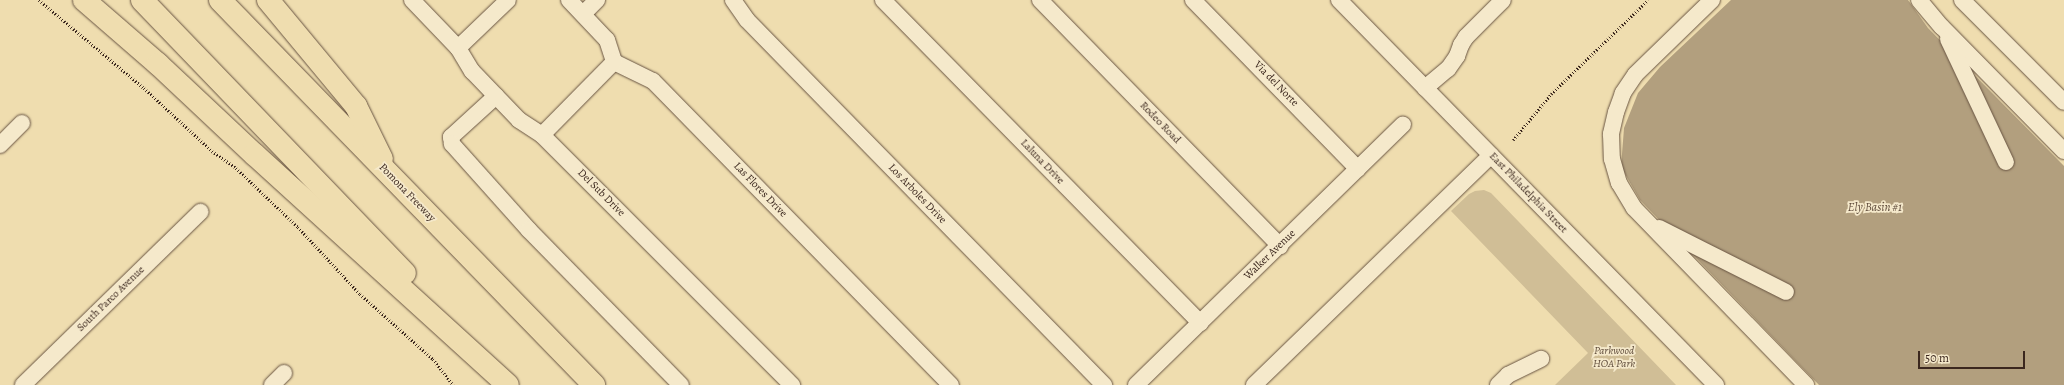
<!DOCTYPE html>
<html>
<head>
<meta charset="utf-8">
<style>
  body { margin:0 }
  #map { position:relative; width:2064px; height:385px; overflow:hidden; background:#efddaf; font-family:Alegreya,serif }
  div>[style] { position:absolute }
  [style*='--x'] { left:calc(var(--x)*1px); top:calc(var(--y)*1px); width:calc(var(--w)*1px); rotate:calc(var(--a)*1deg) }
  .green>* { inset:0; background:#d0be96 }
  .water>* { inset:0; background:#b29f7e }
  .path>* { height:2.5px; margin-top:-1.25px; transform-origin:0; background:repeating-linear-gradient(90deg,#3b271e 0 1px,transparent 0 3px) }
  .roads { filter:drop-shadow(0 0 1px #685442) drop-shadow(0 0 1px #685442) }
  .minor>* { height:16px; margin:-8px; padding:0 8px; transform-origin:8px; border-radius:8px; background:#f5e9cb }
  .highway>* { height:22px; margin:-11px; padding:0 11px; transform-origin:11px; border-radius:11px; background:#efddaf }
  span { translate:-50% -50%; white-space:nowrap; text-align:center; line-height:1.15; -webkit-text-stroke:3.5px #f5e9cb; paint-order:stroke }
  .street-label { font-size:11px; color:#3b271e }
  .park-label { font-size:11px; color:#604d3c; font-style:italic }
  .water-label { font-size:12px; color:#5f4b3b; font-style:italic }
  .scale { position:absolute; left:1918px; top:351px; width:107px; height:18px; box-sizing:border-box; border:2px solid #3b271e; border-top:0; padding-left:5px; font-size:12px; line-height:14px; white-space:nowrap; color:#3b271e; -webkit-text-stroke:3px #f5e9cb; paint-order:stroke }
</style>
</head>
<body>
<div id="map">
  <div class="green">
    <i style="clip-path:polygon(1484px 190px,1491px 193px,1676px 385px,1555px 385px,1588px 353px,1451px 211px,1469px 194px,1475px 191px)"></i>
  </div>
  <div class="water">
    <i style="clip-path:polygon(1731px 0,1908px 0,1928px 28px,2064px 166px,2064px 385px,1819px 385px,1640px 200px,1621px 167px,1624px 128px,1638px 93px,1660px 67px)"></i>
  </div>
  <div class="path">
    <i style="--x:39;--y:0;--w:137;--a:40"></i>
    <i style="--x:144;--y:88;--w:93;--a:42.8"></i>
    <i style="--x:212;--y:151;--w:29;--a:35"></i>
    <i style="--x:236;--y:168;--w:86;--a:43.6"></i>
    <i style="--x:298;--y:227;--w:91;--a:47.2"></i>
    <i style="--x:360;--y:294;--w:98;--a:41.7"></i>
    <i style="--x:433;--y:359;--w:33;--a:52"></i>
    <i style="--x:1513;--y:140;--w:60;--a:-50.4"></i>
    <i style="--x:1551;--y:94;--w:135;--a:-44.1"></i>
  </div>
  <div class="roads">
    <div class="minor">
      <i style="--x:412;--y:0;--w:66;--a:46.2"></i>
      <i style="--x:458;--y:48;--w:27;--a:59"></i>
      <i style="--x:472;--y:71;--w:68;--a:46.2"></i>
      <i style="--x:519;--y:120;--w:27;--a:33"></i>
      <i style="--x:542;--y:135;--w:354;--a:45"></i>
      <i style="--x:569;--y:0;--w:55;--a:46.5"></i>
      <i style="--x:607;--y:40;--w:23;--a:72"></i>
      <i style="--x:614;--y:62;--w:43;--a:26"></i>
      <i style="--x:653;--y:81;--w:426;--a:45.6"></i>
      <i style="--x:733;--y:0;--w:24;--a:55"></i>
      <i style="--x:747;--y:20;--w:511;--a:45.63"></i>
      <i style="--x:883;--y:0;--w:453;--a:45.5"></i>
      <i style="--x:1040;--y:0;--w:344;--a:45.7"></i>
      <i style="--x:1193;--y:0;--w:236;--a:45.7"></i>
      <i style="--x:1339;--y:0;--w:539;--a:45.6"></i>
      <i style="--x:1712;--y:0;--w:107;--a:135.8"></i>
      <i style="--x:1635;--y:75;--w:22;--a:124"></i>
      <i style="--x:1623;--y:93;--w:20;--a:110"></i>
      <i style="--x:1616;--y:112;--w:23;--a:103"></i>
      <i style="--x:1611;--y:134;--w:25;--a:88"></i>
      <i style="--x:1612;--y:159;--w:25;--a:74"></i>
      <i style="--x:1619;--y:183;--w:29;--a:59"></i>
      <i style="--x:1634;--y:208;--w:247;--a:45.8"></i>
      <i style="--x:1919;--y:0;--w:35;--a:50"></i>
      <i style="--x:1942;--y:27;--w:174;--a:45.5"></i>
      <i style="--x:1962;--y:0;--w:144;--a:45"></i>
      <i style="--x:583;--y:14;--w:20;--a:-45"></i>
      <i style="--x:1948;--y:39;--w:136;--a:64.8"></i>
      <i style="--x:458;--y:48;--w:69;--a:-43.8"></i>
      <i style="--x:1425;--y:88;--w:30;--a:-40"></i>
      <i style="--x:1448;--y:69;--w:16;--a:-55"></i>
      <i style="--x:1457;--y:56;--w:12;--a:-70"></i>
      <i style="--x:1461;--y:45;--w:9;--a:-58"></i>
      <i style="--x:1466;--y:37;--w:52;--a:-45"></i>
      <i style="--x:496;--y:96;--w:61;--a:137.7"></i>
      <i style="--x:451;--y:137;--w:7;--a:82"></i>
      <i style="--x:452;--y:144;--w:115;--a:48.2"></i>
      <i style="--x:529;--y:230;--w:217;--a:45.6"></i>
      <i style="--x:542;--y:135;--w:103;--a:-45.4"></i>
      <i style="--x:0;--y:145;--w:31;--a:-45"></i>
      <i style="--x:1659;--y:228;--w:142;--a:26.7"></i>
      <i style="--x:23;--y:385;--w:248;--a:-44.3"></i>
      <i style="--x:272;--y:385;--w:17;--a:-45"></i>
      <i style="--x:1136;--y:385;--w:373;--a:-44.3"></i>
      <i style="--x:1254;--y:385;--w:330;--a:-44.1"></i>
      <i style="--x:1498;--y:385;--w:14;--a:-45"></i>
      <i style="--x:1508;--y:375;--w:37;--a:-26"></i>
    </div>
    <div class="highway">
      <i style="--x:84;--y:0;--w:98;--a:40.9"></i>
      <i style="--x:158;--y:64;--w:132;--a:43.2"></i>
      <i style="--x:254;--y:154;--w:343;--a:42.3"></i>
      <i style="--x:142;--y:0;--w:379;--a:46.1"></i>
      <i style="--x:220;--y:0;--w:537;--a:45.83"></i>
      <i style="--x:268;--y:0;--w:138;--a:50.3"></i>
      <i style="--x:356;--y:106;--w:59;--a:63.9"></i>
    </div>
  </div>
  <div class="street-label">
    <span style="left:1276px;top:84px;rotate:46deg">Via del Norte</span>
    <span style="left:1160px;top:123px;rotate:46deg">Rodeo Road</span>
    <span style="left:1042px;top:162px;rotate:46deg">Laluna Drive</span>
    <span style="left:760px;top:190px;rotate:46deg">Las Flores Drive</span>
    <span style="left:407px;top:193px;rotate:46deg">Pomona Freeway</span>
    <span style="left:601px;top:193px;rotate:45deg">Del Sub Drive</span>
    <span style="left:1528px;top:193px;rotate:46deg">East Philadelphia Street</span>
    <span style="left:917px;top:194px;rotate:46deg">Los Arboles Drive</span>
    <span style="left:1270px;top:255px;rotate:-44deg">Walker Avenue</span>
    <span style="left:111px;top:299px;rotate:-44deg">South Parco Avenue</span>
  </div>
  <div class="park-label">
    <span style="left:1614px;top:358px">Parkwood<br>HOA Park</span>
  </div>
  <div class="water-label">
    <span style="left:1875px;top:208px">Ely Basin #1</span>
  </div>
  <div class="scale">50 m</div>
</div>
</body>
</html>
